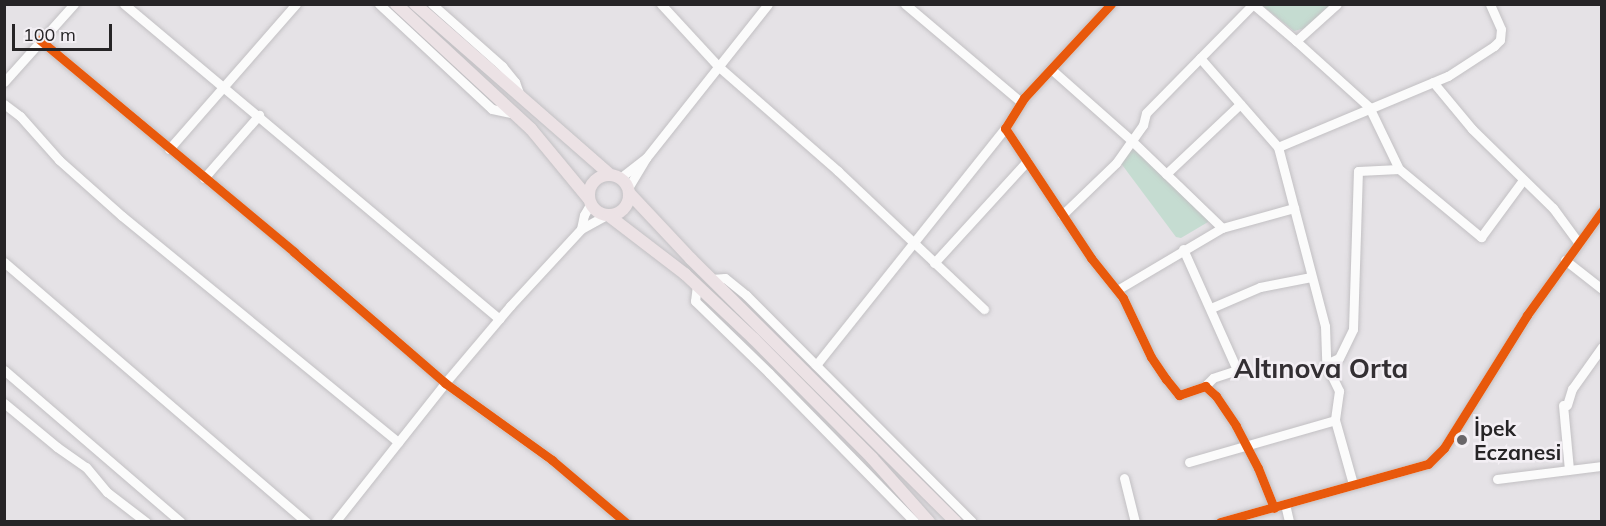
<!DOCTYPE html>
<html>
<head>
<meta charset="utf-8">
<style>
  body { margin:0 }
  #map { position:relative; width:1606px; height:526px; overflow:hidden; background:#e5e2e6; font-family:Mulish,sans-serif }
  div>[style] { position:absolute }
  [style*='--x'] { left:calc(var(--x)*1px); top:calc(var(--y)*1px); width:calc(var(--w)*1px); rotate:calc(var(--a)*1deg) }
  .green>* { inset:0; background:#c5dcd1 }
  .roads { filter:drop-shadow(0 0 2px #c2c0c3) drop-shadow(0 0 2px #c2c0c3) }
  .minor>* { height:9px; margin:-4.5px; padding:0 4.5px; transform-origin:4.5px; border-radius:4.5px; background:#fbfbfb }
  .major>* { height:12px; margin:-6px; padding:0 6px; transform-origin:6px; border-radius:6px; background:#ece2e5 }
  .major>.ring { margin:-6px; padding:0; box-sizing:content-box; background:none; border:12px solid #ece2e5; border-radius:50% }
  .cycleway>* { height:9px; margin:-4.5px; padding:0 4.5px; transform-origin:4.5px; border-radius:4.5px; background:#e8590c }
  .dots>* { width:16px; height:16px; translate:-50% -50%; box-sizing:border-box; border:3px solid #f3eff4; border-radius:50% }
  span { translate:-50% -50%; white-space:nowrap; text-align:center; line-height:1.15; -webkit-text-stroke:5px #f3eff4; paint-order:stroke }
  .poi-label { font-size:21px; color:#262426; font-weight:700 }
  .left { translate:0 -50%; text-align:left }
  .district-label { font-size:27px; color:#332f33; font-weight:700 }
  .frame { position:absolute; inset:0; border:6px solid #262426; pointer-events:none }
  .scale { position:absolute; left:12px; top:24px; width:100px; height:27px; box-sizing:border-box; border:3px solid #262426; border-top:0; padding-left:8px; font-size:18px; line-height:21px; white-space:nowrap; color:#262426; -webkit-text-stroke:4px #f3eff4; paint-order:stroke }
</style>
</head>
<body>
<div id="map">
  <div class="green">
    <i style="clip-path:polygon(1262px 5px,1330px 5px,1306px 28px,1294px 31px)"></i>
    <i style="clip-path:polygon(1133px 147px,1208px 220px,1208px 222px,1181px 238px,1176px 237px,1120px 162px)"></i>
  </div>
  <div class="roads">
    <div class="minor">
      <i style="--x:124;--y:4;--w:490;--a:40"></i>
      <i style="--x:379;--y:4;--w:154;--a:42.9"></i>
      <i style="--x:492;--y:109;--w:24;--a:12"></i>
      <i style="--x:432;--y:4;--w:94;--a:41.5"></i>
      <i style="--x:502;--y:66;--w:21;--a:51"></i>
      <i style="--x:515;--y:82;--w:15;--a:70"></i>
      <i style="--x:661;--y:4;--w:84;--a:47.4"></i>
      <i style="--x:718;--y:66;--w:159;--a:41.2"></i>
      <i style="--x:838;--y:171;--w:201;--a:43.4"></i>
      <i style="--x:905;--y:4;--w:152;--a:40.2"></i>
      <i style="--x:1111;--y:4;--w:128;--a:132.8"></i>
      <i style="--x:1024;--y:98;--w:36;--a:122"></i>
      <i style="--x:1005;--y:128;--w:156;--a:56.5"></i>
      <i style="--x:1091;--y:258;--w:51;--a:51.3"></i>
      <i style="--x:1123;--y:298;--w:65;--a:64.6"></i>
      <i style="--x:1151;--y:357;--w:27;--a:56"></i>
      <i style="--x:1166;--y:379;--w:21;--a:51"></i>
      <i style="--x:1179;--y:395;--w:28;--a:-19"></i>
      <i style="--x:1205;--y:386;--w:15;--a:42"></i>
      <i style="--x:1216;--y:396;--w:36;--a:56"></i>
      <i style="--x:1236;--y:426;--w:47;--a:62.4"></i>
      <i style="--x:1258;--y:468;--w:43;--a:68.2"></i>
      <i style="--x:1253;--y:4;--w:57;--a:40.7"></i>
      <i style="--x:1296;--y:41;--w:55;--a:-42.1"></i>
      <i style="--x:40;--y:40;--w:331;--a:39.8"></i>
      <i style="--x:294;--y:252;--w:200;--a:40.9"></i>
      <i style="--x:445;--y:383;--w:132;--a:35.7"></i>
      <i style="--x:552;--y:460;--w:96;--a:40.3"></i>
      <i style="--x:1296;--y:41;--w:98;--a:42.1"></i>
      <i style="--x:1369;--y:107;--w:69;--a:64.2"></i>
      <i style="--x:1399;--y:169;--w:107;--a:39.7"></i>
      <i style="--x:1481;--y:237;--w:71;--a:-53.6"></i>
      <i style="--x:1200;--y:58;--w:118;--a:48.8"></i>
      <i style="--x:1278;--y:147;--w:185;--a:75.3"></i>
      <i style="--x:1325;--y:326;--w:38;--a:88"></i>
      <i style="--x:1326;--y:364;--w:30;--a:64"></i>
      <i style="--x:1339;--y:391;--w:29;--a:98"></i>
      <i style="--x:1335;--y:420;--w:66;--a:74.3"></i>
      <i style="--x:1051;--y:69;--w:108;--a:41.6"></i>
      <i style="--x:1132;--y:141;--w:125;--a:44"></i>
      <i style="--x:4;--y:82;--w:105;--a:-48.1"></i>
      <i style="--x:1433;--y:82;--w:61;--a:50.3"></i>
      <i style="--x:1472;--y:129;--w:113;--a:44.3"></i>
      <i style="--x:1553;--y:208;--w:42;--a:53.7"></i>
      <i style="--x:4;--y:104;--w:20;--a:37"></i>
      <i style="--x:20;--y:116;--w:59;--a:48.4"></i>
      <i style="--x:59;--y:160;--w:84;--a:41.6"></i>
      <i style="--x:122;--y:216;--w:357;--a:39.3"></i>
      <i style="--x:1278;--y:147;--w:184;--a:-22.7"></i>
      <i style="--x:1448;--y:76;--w:55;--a:-33.1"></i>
      <i style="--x:1494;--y:46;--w:8;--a:-45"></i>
      <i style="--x:1500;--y:40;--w:11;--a:-85"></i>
      <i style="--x:1501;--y:29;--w:27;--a:-114"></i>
      <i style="--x:169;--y:149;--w:193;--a:-48.8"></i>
      <i style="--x:1166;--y:174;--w:102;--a:-43.4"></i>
      <i style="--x:204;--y:178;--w:84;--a:-48.9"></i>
      <i style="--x:620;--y:178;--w:33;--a:-38"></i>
      <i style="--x:628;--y:188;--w:35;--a:-59"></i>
      <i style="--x:646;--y:158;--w:196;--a:-51.6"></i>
      <i style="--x:1062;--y:215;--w:75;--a:-43.9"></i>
      <i style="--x:1116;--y:163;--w:47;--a:-54.6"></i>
      <i style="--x:1143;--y:125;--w:12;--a:-76"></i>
      <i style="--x:1146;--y:113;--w:153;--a:-45.5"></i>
      <i style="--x:581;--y:229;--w:14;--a:-78"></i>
      <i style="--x:584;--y:215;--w:14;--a:-60"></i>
      <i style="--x:1183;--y:249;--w:133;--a:65.9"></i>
      <i style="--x:1237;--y:370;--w:25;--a:162"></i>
      <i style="--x:1213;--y:378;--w:11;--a:135"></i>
      <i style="--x:1565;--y:260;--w:47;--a:38.1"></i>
      <i style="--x:4;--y:262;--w:399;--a:40.7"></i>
      <i style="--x:934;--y:263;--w:138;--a:-47.6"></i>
      <i style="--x:711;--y:279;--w:14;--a:-4"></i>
      <i style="--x:725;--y:278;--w:27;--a:39"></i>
      <i style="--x:746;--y:295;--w:320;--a:45.1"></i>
      <i style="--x:697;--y:285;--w:16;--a:97"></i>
      <i style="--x:695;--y:301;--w:103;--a:44.2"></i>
      <i style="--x:769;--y:373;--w:209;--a:45.6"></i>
      <i style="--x:1117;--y:290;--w:122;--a:-30.6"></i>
      <i style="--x:1222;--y:228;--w:75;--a:-15.5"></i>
      <i style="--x:1211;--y:308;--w:53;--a:-23.2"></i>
      <i style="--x:1260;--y:287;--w:52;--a:-11.1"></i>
      <i style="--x:1326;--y:364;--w:14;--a:-25"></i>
      <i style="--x:1339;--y:358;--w:32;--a:-64"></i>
      <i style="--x:1353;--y:329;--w:158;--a:-88.2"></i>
      <i style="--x:1358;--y:171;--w:41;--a:-2.8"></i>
      <i style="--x:816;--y:365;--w:303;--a:-51.4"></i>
      <i style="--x:4;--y:370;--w:233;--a:40.7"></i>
      <i style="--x:4;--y:403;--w:69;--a:39.7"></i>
      <i style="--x:57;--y:447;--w:35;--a:35"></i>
      <i style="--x:86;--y:467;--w:33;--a:50"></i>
      <i style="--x:107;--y:492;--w:49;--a:37.6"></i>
      <i style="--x:1563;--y:405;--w:65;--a:84.7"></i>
      <i style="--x:1567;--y:405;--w:17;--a:-73"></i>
      <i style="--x:1572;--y:389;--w:52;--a:-54.5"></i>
      <i style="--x:1189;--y:462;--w:152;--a:-16"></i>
      <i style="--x:1124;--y:478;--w:45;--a:76"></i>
      <i style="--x:1497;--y:479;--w:106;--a:-7.1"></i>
      <i style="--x:1285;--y:504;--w:18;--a:77"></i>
      <i style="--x:335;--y:522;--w:177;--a:-51.6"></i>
      <i style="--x:445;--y:383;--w:101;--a:-49.8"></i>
      <i style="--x:510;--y:306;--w:105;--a:-47.3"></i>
      <i style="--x:581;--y:229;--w:29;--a:-29"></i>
      <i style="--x:1220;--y:522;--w:216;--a:-15.6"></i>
      <i style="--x:1428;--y:464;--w:23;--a:-45"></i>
      <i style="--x:1444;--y:448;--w:157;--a:-58"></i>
      <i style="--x:1527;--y:315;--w:128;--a:-54.2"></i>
    </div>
    <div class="major">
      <i style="--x:396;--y:4;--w:184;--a:42.8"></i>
      <i style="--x:531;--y:129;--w:91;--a:50.4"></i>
      <i style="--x:415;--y:4;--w:259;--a:41.2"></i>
      <i class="ring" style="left:589px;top:175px;width:28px;height:28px"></i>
      <i style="--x:630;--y:194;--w:89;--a:46.8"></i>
      <i style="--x:691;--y:259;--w:373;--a:44.8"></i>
      <i style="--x:608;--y:215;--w:97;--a:37.5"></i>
      <i style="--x:685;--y:274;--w:95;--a:43.3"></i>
      <i style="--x:754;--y:339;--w:168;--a:45.2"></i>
      <i style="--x:872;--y:458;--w:86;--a:48.3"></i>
    </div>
  </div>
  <div class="cycleway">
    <i style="--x:1111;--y:4;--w:128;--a:132.8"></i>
    <i style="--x:1024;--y:98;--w:36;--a:122"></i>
    <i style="--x:1005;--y:128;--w:156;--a:56.5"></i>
    <i style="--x:1091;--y:258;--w:51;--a:51.3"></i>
    <i style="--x:1123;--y:298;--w:65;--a:64.6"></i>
    <i style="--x:1151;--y:357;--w:27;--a:56"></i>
    <i style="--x:1166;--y:379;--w:21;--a:51"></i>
    <i style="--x:1179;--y:395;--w:28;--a:-19"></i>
    <i style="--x:1205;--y:386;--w:15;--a:42"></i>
    <i style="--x:1216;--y:396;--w:36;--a:56"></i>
    <i style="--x:1236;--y:426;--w:47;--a:62.4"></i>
    <i style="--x:1258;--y:468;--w:43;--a:68.2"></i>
    <i style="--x:40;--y:40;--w:331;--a:39.8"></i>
    <i style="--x:294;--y:252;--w:200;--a:40.9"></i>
    <i style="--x:445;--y:383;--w:132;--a:35.7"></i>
    <i style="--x:552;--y:460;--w:96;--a:40.3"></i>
    <i style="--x:1220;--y:522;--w:216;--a:-15.6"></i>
    <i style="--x:1428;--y:464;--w:23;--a:-45"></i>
    <i style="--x:1444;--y:448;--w:157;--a:-58"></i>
    <i style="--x:1527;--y:315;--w:128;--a:-54.2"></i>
  </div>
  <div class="dots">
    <i style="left:1462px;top:440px;background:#696669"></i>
  </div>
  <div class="poi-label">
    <span class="left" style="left:1474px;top:440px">İpek<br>Eczanesi</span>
  </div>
  <div class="district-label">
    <span style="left:1321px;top:369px">Altınova Orta</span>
  </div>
  <div class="frame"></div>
  <div class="scale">100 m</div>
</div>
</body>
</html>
